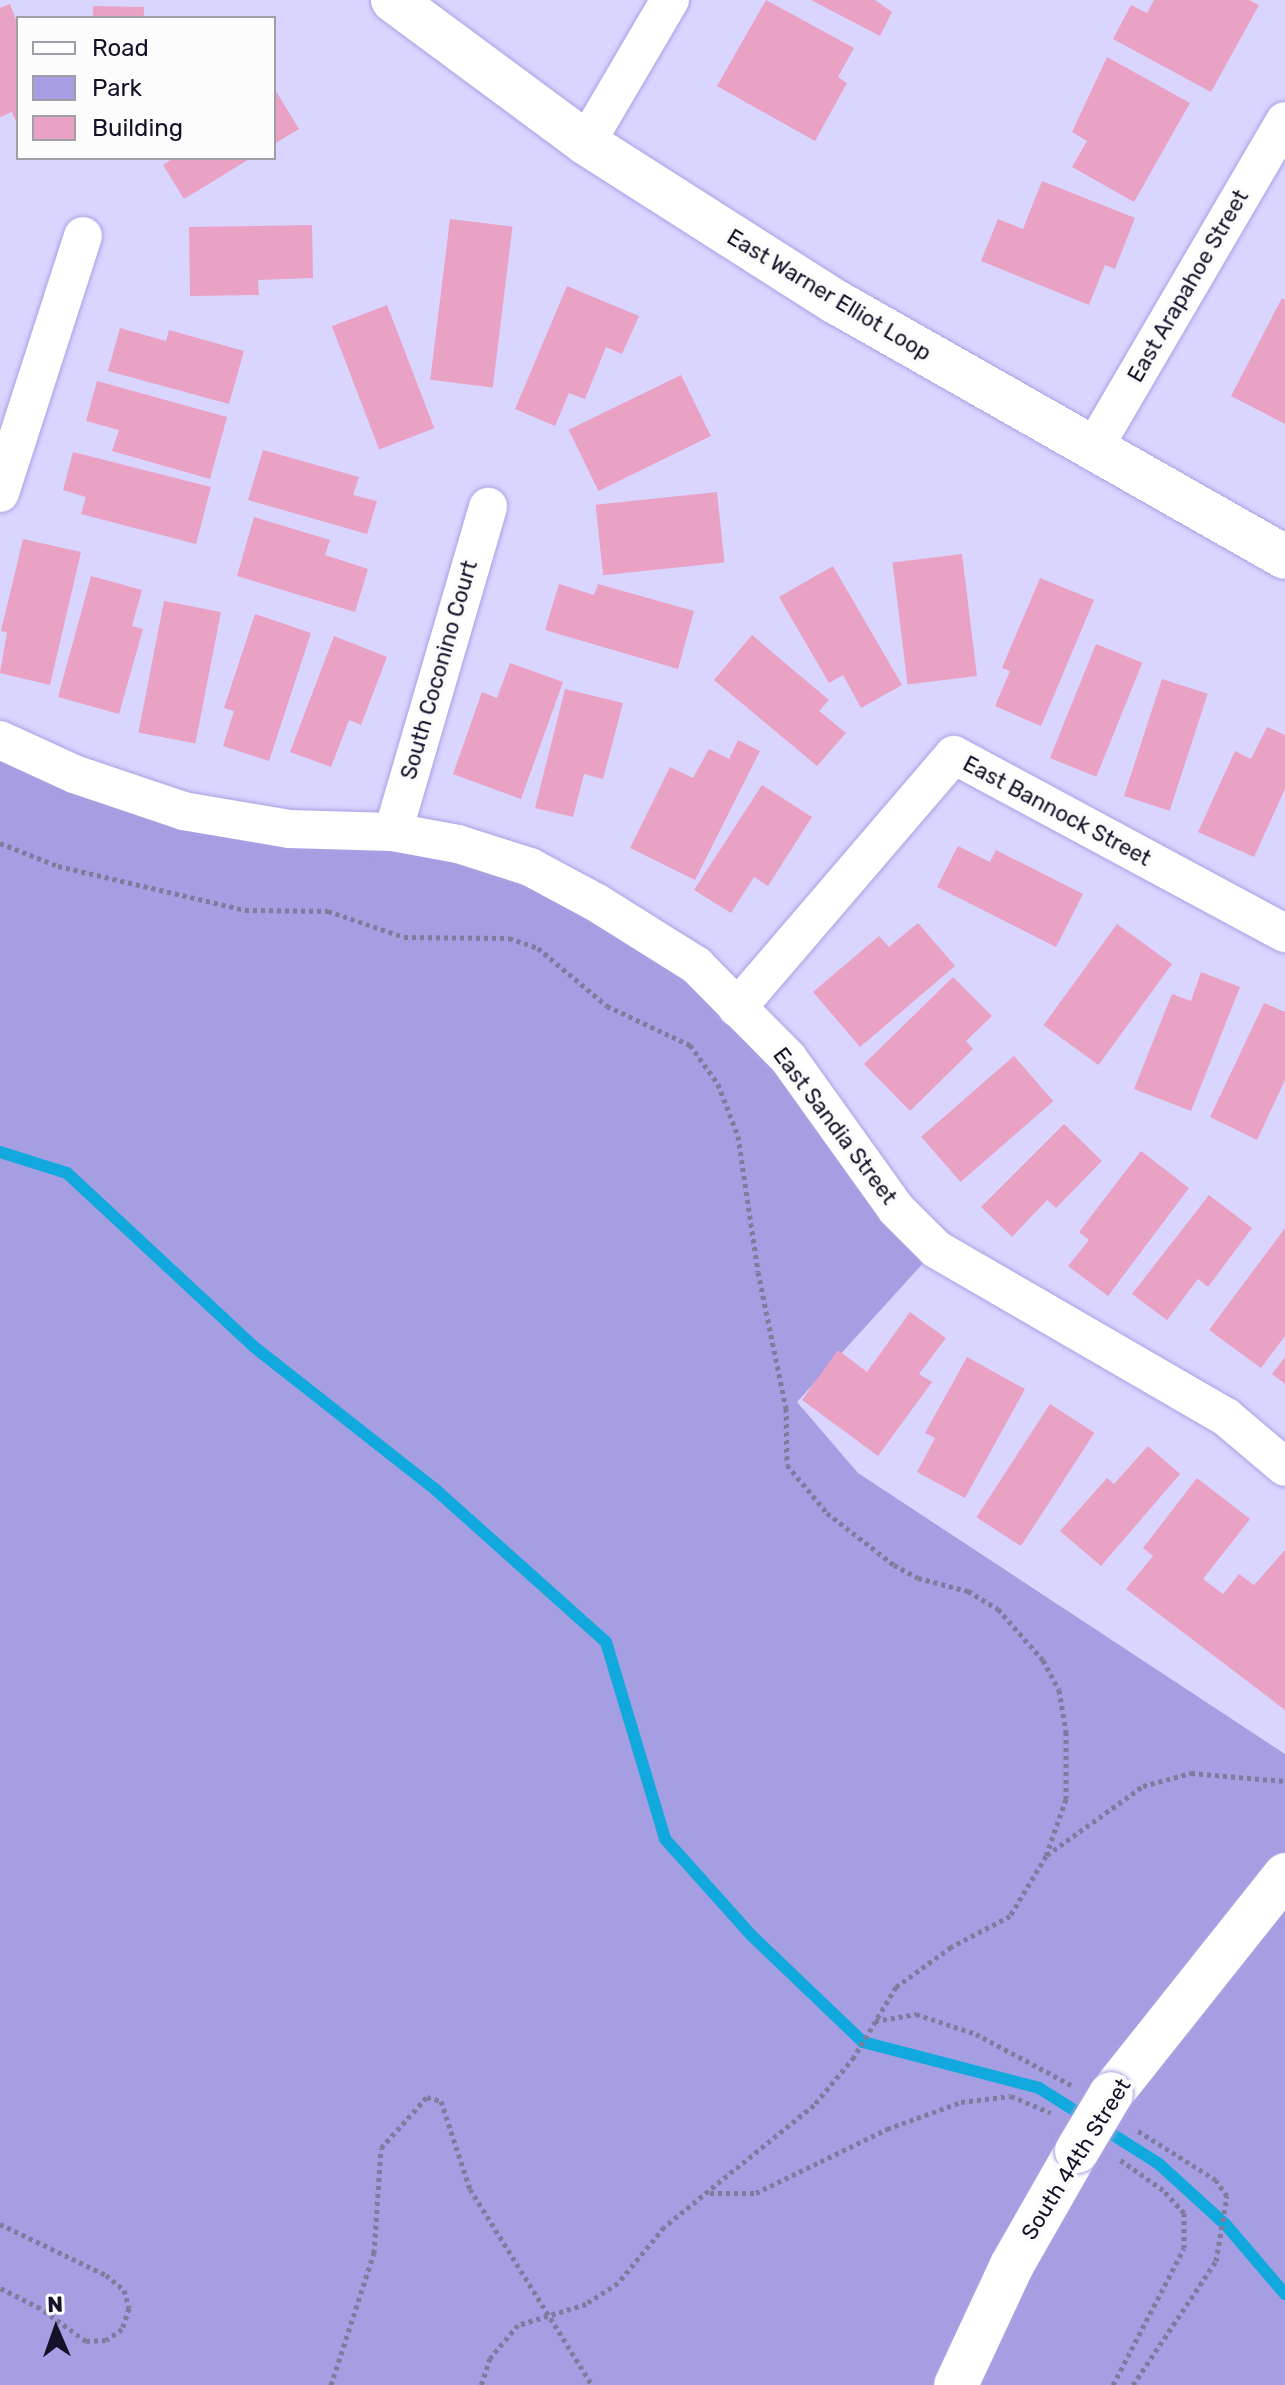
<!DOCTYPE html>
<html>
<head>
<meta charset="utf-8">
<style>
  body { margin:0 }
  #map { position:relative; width:1285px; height:2385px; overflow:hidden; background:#d9d5ff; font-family:Rubik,sans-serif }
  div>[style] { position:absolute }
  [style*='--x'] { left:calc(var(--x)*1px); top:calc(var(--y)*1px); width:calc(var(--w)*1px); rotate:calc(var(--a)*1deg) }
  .green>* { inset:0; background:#a69ee2 }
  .stream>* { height:12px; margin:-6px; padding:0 6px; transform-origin:6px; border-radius:6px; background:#11a9dd }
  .building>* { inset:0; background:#e9a2c4; transform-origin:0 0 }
  .path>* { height:5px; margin-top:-2.5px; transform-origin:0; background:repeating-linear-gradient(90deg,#7f7b9d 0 4px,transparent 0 8px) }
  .roads { filter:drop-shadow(0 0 2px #a9a1e3) drop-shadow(0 0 2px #a9a1e3) }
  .street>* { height:38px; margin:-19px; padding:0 19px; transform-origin:19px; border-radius:19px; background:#fff }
  .secondary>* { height:44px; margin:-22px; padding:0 22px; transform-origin:22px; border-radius:22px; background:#fff }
  .bridges { filter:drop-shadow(0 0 2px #a9a1e3) drop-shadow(0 0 2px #a9a1e3) }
  .secondary-bridge>* { height:44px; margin:-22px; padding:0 22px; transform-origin:22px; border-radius:22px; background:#fff }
  span { translate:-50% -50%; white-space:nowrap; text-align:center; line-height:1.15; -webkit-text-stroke:8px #fcfcfc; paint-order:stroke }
  .street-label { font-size:22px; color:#151129 }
  .legend { position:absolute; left:16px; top:16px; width:260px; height:144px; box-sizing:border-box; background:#fcfcfc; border:2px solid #a09ea8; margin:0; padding:10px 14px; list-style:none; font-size:24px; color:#151129 }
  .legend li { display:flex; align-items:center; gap:16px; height:40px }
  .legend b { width:40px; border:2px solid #a09ea8 }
  .north { position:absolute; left:16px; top:2289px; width:80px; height:80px; -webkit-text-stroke:6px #fcfcfc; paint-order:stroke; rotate:358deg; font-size:22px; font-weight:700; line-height:32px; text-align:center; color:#151129 }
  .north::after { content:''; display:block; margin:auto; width:28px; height:36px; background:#151129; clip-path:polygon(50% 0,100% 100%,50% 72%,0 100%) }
</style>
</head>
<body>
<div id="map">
  <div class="green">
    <i style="clip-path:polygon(0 740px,74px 774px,458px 844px,696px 965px,936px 1249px,797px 1402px,858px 1473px,1285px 1754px,1285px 2385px,0 2385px)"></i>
  </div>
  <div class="stream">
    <i style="--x:0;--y:1152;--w:70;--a:17.4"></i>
    <i style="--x:67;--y:1173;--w:254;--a:42.9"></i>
    <i style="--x:253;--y:1346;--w:233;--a:38.2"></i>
    <i style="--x:436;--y:1490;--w:228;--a:41.8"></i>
    <i style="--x:606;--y:1642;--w:206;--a:73.3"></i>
    <i style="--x:665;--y:1839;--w:129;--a:48.1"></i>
    <i style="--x:751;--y:1935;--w:155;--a:43.7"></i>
    <i style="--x:863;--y:2042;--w:182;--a:14.6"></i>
    <i style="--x:1039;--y:2088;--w:142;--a:32.3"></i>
    <i style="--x:1159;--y:2164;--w:91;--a:42.3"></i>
    <i style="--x:1226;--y:2225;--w:91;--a:49.5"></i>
  </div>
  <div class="building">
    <i style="clip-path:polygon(766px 0,854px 48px,838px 77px,847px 83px,815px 141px,717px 86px)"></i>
    <i style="clip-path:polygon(811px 0,875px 0,892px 12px,880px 36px)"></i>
    <i style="clip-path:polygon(1154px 0,1249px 0,1259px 5px,1211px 92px,1113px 39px,1131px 5px,1147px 13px)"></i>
    <i style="clip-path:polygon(10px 4px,18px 25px,18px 126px,12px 112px,0 117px,0 8px)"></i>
    <i style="left:93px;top:6px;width:51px;height:12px;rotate:1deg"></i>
    <i style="clip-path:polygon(1107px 57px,1190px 103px,1134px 202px,1072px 167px,1087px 141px,1072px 132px)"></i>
    <i style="clip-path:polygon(274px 88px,299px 129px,274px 144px)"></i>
    <i style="clip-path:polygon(174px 158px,251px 158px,184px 199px,163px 165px)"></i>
    <i style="clip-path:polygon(1042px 181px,1135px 218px,1115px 269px,1105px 265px,1089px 305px,981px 261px,998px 219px,1023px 229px)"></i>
    <i style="left:450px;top:219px;width:63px;height:162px;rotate:7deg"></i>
    <i style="clip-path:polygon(312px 225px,313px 278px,258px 280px,259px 295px,190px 296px,189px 227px)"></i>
    <i style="clip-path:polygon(567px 286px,639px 316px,622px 354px,606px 347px,585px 399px,569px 393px,555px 426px,515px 409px)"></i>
    <i style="clip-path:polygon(1282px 298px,1285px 300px,1285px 424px,1231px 396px)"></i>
    <i style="left:387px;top:305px;width:132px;height:59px;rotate:69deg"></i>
    <i style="clip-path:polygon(120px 328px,166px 341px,169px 330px,244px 351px,229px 404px,108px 371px)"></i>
    <i style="left:681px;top:375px;width:68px;height:125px;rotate:64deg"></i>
    <i style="clip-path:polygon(97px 381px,227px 417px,210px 479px,112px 451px,119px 430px,86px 421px)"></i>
    <i style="clip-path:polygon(263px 450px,359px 477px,353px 495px,377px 501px,367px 534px,248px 500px)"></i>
    <i style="clip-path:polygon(73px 452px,211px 487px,196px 544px,81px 514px,86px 497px,63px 490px)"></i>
    <i style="left:717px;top:492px;width:71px;height:122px;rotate:84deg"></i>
    <i style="clip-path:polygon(254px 517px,330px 540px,325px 555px,368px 569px,355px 612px,237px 576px)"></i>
    <i style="clip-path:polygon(23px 539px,81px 552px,50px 685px,0 673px,7px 632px,1px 631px)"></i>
    <i style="left:962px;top:554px;width:123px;height:70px;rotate:83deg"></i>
    <i style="clip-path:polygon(833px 566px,902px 685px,861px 708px,843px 675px,829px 683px,779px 597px)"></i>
    <i style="clip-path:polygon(91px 576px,142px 590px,132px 626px,143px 629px,119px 714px,58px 697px)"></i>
    <i style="clip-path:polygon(1040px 578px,1094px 600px,1041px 726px,995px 706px,1010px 671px,1002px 668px)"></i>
    <i style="clip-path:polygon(559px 584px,594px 595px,598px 584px,694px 611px,678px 669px,545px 630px)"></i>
    <i style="left:164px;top:601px;width:58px;height:134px;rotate:11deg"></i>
    <i style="clip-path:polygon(255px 614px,311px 633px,269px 761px,223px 746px,234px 711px,224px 708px)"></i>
    <i style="clip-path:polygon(752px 635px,829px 700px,819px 711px,846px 733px,817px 766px,714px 680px)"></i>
    <i style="clip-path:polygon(334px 636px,387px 657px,361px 725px,349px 720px,331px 767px,290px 752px)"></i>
    <i style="left:1096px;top:644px;width:50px;height:123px;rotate:22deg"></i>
    <i style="clip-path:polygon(510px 663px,563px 682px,521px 799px,453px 774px,482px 692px,497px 698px)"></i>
    <i style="left:1162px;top:679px;width:48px;height:123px;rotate:18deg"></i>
    <i style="clip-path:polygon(565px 689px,623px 703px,603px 779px,584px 774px,573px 817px,535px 808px)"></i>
    <i style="clip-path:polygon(1267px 727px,1285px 735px,1285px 789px,1254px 857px,1198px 832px,1235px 751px,1251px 759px)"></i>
    <i style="clip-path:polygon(738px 740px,760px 751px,695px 880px,630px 848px,670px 767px,693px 778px,709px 749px,729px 759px)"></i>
    <i style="clip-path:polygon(762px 785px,812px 817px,768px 886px,754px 877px,731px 913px,694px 890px)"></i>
    <i style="clip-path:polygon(958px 846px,990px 862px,996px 850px,1083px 894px,1056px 947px,937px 887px)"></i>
    <i style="clip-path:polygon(918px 923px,955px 966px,860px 1047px,813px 992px,879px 936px,889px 947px)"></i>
    <i style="left:1117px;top:924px;width:68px;height:125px;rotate:36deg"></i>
    <i style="clip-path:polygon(1201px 972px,1240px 987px,1191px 1111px,1134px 1089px,1172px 994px,1191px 1001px)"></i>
    <i style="clip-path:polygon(953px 977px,992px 1016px,966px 1041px,973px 1049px,910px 1111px,864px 1064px)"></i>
    <i style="clip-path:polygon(1264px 1003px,1285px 1012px,1285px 1080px,1257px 1140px,1210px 1117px)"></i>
    <i style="left:1014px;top:1056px;width:60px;height:123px;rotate:49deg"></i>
    <i style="clip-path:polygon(1064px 1124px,1102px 1161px,1056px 1208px,1047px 1200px,1012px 1237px,981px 1207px)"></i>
    <i style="clip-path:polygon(1141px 1151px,1189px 1188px,1108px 1296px,1068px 1266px,1089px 1240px,1079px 1232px)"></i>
    <i style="clip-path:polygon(1209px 1195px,1252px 1228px,1208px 1287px,1198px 1279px,1167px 1320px,1132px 1294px)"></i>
    <i style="clip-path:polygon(1285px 1228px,1285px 1336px,1261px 1368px,1209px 1330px)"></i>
    <i style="clip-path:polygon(910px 1312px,946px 1338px,919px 1374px,932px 1382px,878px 1456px,802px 1400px,838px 1350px,867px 1372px)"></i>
    <i style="clip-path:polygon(967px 1357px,1025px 1389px,965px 1498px,917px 1472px,935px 1438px,925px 1433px)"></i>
    <i style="clip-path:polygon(1285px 1357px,1285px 1384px,1272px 1374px)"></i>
    <i style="left:1050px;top:1404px;width:53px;height:135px;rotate:33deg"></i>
    <i style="clip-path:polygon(1148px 1446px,1180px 1474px,1101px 1566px,1060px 1531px,1107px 1478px,1114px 1484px)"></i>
    <i style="clip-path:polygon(1197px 1478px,1250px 1519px,1203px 1579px,1223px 1594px,1239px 1574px,1254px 1585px,1285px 1550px,1285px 1710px,1126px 1589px,1153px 1556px,1143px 1548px)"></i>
  </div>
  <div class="path">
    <i style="--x:0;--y:843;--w:62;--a:21.6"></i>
    <i style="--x:58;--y:866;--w:192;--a:13.2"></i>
    <i style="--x:245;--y:910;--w:83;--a:0.7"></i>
    <i style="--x:328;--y:911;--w:80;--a:18.9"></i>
    <i style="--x:404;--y:937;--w:105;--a:0.5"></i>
    <i style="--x:509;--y:938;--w:31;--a:19"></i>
    <i style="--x:538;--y:948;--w:90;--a:40"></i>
    <i style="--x:607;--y:1006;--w:92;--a:25.2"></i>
    <i style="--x:690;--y:1045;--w:48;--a:54.3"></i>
    <i style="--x:718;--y:1084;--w:56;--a:69"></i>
    <i style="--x:738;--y:1136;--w:137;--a:81.6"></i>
    <i style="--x:758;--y:1272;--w:139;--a:78.4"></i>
    <i style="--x:786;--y:1408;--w:57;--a:89"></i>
    <i style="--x:787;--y:1465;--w:62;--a:50.2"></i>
    <i style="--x:827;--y:1513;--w:85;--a:37.8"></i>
    <i style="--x:894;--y:1565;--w:27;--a:28"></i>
    <i style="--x:918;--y:1578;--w:52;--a:14.6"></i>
    <i style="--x:968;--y:1591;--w:35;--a:31"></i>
    <i style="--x:998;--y:1609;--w:68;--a:48.6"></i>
    <i style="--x:1043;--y:1660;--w:34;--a:62"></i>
    <i style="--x:1059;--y:1690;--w:43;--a:80.5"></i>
    <i style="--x:1066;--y:1732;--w:67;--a:90"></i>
    <i style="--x:1066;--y:1799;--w:60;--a:109.3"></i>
    <i style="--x:1046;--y:1856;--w:70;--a:121"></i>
    <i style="--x:1010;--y:1916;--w:67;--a:152.3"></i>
    <i style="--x:951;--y:1947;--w:68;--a:144"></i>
    <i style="--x:896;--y:1987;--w:82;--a:121"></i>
    <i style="--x:854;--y:2057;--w:62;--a:129.8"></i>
    <i style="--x:814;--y:2105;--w:193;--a:140.9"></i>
    <i style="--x:664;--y:2227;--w:72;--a:129.4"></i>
    <i style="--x:618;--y:2283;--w:38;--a:147"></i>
    <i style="--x:586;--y:2304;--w:71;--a:162.8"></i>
    <i style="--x:518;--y:2325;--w:43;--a:130.3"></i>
    <i style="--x:490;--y:2358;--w:28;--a:108"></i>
    <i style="--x:1047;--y:1855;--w:118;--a:-35.7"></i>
    <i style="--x:1143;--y:1786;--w:50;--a:-15.2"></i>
    <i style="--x:1191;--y:1773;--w:94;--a:4.9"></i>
    <i style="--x:875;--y:2021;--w:42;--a:-9.7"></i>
    <i style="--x:916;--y:2014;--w:63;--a:18.4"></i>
    <i style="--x:976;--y:2034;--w:108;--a:28.2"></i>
    <i style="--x:710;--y:2193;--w:46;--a:0"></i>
    <i style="--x:756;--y:2193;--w:146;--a:-26"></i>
    <i style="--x:887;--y:2129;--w:79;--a:-20"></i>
    <i style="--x:961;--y:2102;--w:50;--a:-6.8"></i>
    <i style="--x:1011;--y:2096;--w:43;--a:23"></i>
    <i style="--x:0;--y:2224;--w:118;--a:25.7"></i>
    <i style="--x:106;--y:2275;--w:23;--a:40"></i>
    <i style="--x:124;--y:2290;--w:19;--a:74"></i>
    <i style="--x:129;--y:2308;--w:22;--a:108"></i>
    <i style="--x:122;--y:2329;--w:19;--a:145"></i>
    <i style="--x:106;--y:2340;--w:20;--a:177"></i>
    <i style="--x:86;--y:2341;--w:57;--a:-144.3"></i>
    <i style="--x:40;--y:2308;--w:45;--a:-153.4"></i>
    <i style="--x:331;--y:2385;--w:139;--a:-72"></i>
    <i style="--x:374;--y:2253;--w:105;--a:-86.2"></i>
    <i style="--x:381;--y:2148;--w:69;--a:-48"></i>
    <i style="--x:427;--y:2097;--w:15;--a:16"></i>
    <i style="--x:441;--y:2101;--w:93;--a:71.8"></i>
    <i style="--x:470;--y:2189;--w:231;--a:58.1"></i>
    <i style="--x:1113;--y:2385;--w:154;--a:-62.6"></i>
    <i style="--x:1184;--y:2248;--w:35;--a:-90"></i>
    <i style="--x:1184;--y:2213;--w:31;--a:-132"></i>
    <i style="--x:1163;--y:2190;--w:54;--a:-144.8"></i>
    <i style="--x:1133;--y:2385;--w:149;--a:-56.2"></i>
    <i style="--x:1216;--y:2261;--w:66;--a:-80.4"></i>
    <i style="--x:1227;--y:2196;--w:19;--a:-125"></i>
    <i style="--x:1216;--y:2180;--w:96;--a:-147.8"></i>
  </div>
  <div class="roads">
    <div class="street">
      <i style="--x:586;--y:143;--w:166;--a:-59.6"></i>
      <i style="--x:1092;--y:451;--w:382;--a:-59.7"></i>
      <i style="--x:0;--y:493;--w:270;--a:-72.1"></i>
      <i style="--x:0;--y:740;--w:81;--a:24.7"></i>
      <i style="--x:74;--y:774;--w:115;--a:18.7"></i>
      <i style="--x:183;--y:811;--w:108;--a:9.6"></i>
      <i style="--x:289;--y:829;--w:104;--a:1.7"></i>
      <i style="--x:393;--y:832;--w:66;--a:10.5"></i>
      <i style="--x:458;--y:844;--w:76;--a:17.7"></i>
      <i style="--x:530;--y:867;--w:76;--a:28.2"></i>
      <i style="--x:597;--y:903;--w:117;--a:32.1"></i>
      <i style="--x:696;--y:965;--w:131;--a:45.3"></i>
      <i style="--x:788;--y:1058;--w:186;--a:54.4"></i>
      <i style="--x:896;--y:1209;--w:57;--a:45"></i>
      <i style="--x:936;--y:1249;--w:335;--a:30.1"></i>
      <i style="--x:1226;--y:1417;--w:77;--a:40.3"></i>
      <i style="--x:393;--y:832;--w:339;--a:-73.7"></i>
      <i style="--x:737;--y:1008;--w:333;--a:-49.4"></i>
      <i style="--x:954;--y:755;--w:376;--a:28.3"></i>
    </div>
    <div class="secondary">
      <i style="--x:393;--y:0;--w:240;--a:36.5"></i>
      <i style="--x:586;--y:143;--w:296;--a:32.5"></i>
      <i style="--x:836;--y:302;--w:516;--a:29.59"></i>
      <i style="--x:1111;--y:2094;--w:280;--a:-51.5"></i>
      <i style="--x:956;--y:2385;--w:132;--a:-65"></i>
      <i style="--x:1012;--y:2265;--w:131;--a:-60.3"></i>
    </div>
  </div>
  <div class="bridges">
    <div class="secondary-bridge">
      <i style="--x:1077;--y:2151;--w:66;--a:-59.2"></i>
    </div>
  </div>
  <div class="street-label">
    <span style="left:1188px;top:286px;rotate:-60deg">East Arapahoe Street</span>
    <span style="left:829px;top:295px;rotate:31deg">East Warner Elliot Loop</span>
    <span style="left:439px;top:670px;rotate:-74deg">South Coconino Court</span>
    <span style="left:1057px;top:811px;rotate:28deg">East Bannock Street</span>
    <span style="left:835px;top:1126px;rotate:53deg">East Sandia Street</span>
    <span style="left:1076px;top:2159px;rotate:-58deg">South 44th Street</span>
  </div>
  <ul class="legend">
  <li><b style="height:10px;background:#fff"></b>Road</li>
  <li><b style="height:22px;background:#a69ee2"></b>Park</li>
  <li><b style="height:22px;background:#e9a2c4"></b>Building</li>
  </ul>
  <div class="north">N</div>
</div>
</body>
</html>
